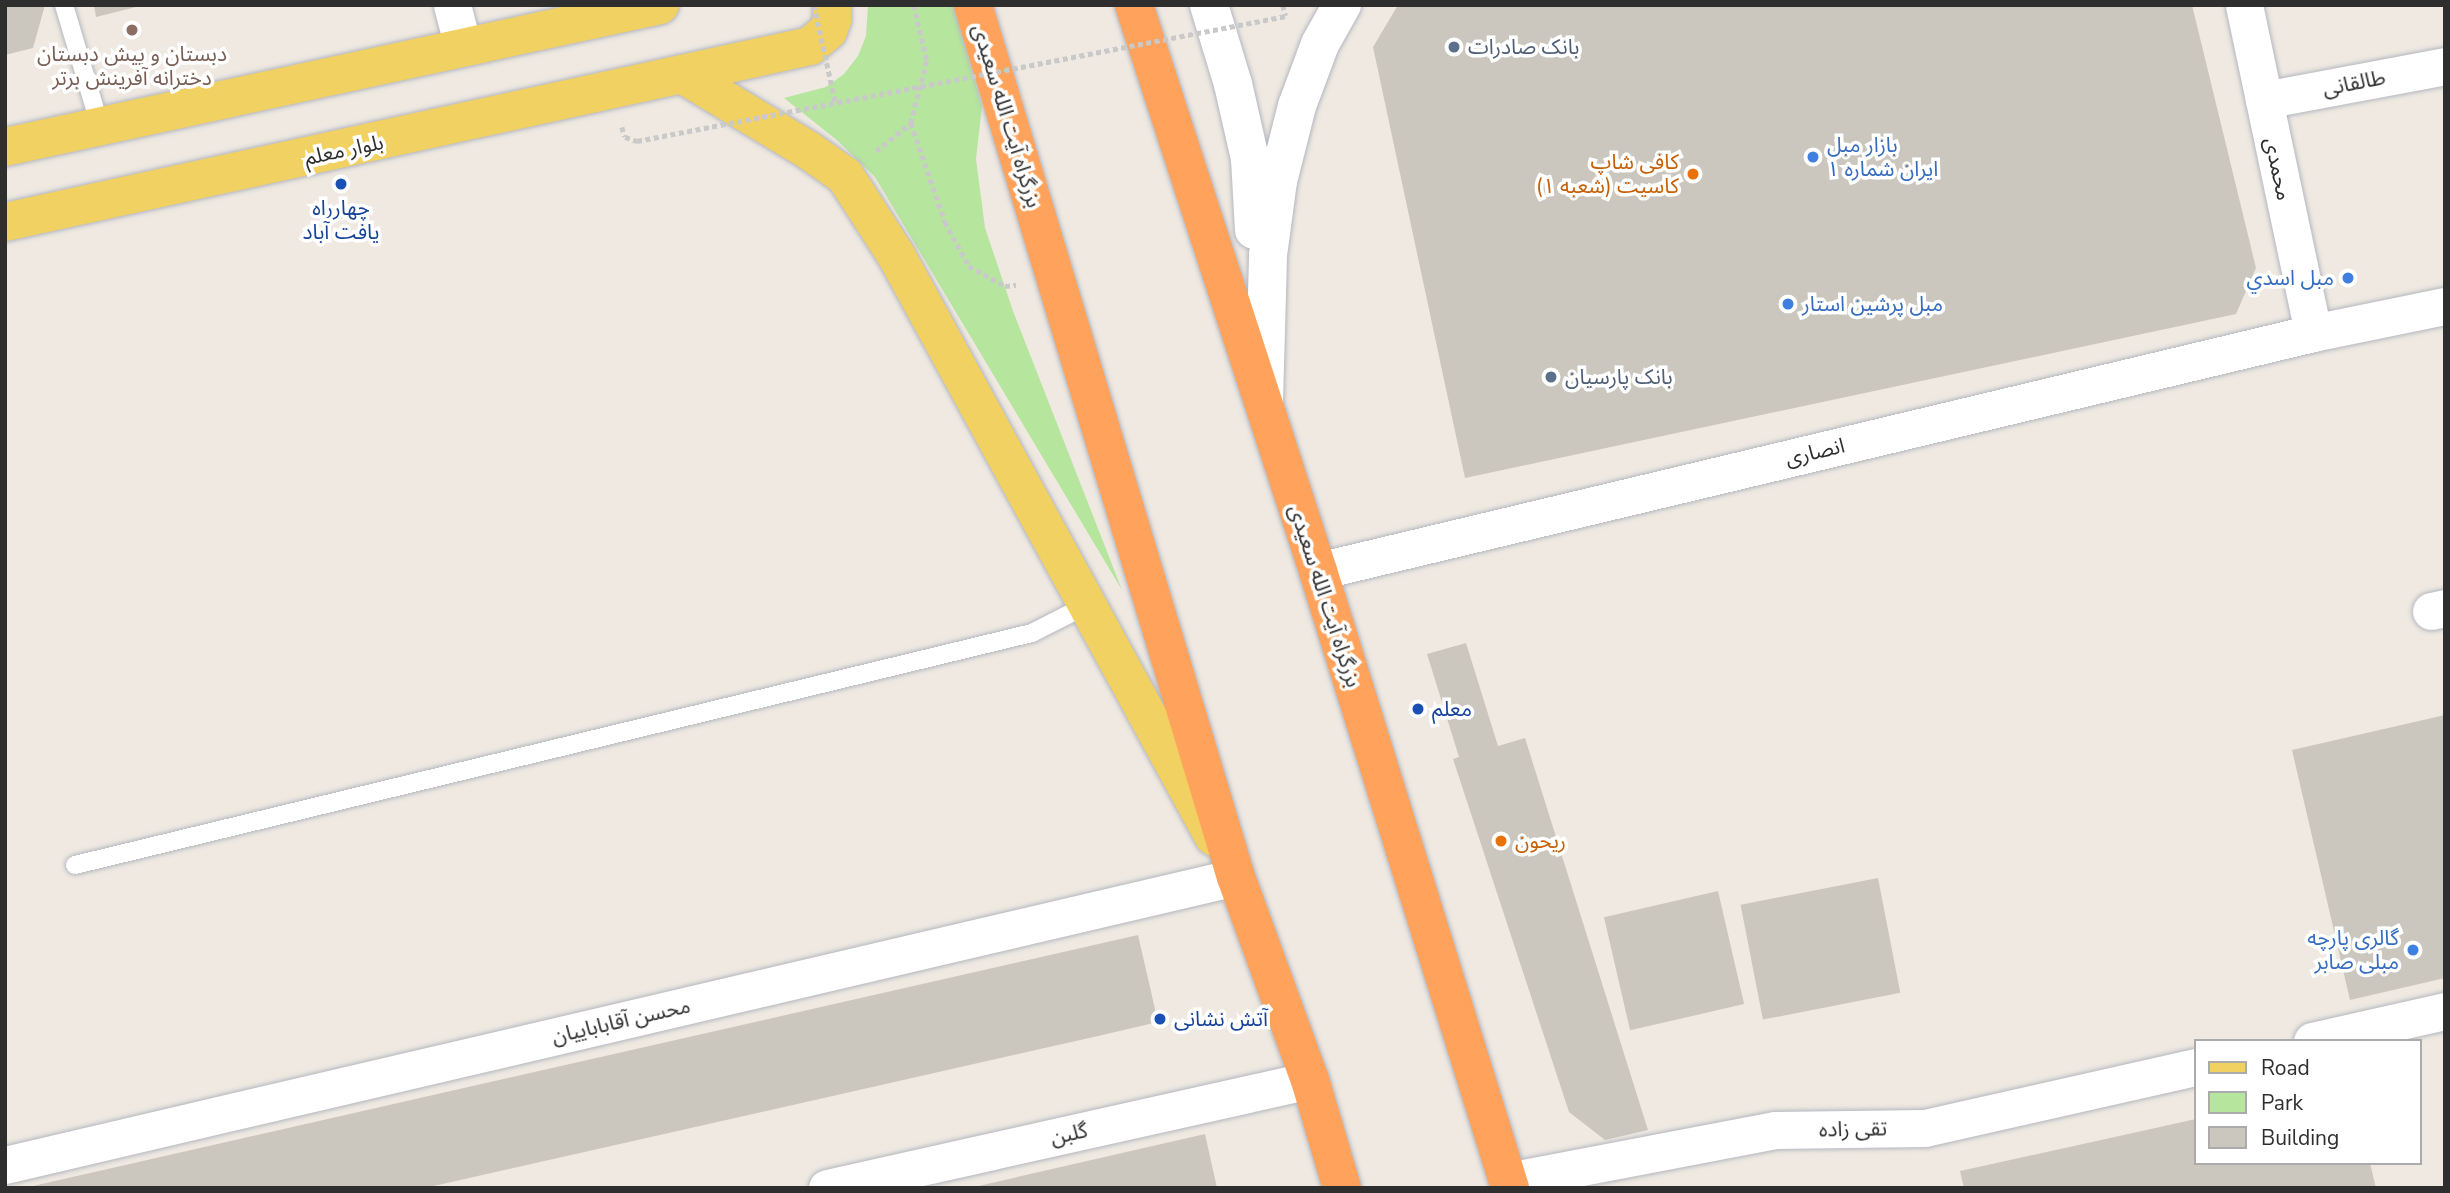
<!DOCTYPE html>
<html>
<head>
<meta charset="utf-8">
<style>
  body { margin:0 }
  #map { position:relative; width:2450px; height:1193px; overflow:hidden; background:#efe9e1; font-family:"Nunito Sans","Noto Sans Arabic",sans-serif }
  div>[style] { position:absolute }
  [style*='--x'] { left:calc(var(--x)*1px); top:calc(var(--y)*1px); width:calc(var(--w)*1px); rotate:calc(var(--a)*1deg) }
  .green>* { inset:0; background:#b6e59e }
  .building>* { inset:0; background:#cbc7bf; transform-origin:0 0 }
  .path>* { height:4.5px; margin-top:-2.25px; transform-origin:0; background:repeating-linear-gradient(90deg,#c9c9c9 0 5px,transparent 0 8.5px) }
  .roads { filter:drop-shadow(0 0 2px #b4b7c1) drop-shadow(0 0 2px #b4b7c1) }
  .lane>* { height:18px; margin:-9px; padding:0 9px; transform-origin:9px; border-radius:9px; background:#fff }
  .street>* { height:37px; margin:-18.5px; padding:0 18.5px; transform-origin:18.5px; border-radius:18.5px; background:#fff }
  .secondary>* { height:38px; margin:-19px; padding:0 19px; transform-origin:19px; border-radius:19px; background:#fff }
  .primary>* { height:38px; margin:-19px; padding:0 19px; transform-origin:19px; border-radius:19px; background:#f2d163 }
  .highway>* { height:38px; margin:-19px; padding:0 19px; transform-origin:19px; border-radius:19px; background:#ffa35c }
  .path-bridge>* { height:4.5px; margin-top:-2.25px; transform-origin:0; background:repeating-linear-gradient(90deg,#c9c9c9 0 5px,transparent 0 8.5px) }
  .dots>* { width:19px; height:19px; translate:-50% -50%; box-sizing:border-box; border:4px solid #fff; border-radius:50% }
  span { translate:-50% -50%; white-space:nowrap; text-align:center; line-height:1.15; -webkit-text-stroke:7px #fff; paint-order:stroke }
  .service-label { font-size:21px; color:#4e5e75 }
  .left { translate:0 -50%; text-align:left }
  .education-label { font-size:21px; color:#785e54 }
  .street-label { font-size:21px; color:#2e2e2e }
  .shop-label { font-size:21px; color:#366cbe }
  .right { translate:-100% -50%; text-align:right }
  .food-label { font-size:21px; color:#c56008 }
  .transit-label { font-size:21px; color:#164399 }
  .frame { position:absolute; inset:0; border:7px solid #2e2e2e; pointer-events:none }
  .legend { position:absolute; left:2194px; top:1039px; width:228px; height:126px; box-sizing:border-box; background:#fff; border:2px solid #ababab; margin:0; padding:9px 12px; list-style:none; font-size:21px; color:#2e2e2e }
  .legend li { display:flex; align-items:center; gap:14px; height:35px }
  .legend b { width:35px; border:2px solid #ababab }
</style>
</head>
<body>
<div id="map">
  <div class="green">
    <i style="clip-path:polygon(868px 5px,953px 5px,982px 106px,976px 159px,985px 228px,1013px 311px,1122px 590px,875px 177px,838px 141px,784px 98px,826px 87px,844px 74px,858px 56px,866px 36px)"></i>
  </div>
  <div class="building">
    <i style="clip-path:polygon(5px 5px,45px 5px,33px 48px,5px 55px)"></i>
    <i style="clip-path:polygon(94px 5px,139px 5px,140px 6px,96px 17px)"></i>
    <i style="clip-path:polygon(1398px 5px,2192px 5px,2256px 268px,2236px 314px,1465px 478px,1373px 47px)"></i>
    <i style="clip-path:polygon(1466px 643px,1498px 746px,1525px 738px,1648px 1130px,1605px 1140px,1569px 1112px,1453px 759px,1459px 757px,1427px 654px)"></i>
    <i style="clip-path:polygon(2445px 715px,2445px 978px,2350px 1000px,2292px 750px)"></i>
    <i style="left:1878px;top:878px;width:117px;height:140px;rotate:79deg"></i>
    <i style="left:1718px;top:891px;width:116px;height:117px;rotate:77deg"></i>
    <i style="clip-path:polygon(1138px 935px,1158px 1022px,1098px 1036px,425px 1188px,24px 1188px)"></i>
    <i style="clip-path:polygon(2196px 1119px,2196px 1163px,2370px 1163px,2376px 1188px,1964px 1188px,1960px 1171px)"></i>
    <i style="clip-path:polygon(1205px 1134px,1217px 1188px,975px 1188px,974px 1187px)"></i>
  </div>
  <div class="path">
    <i style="--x:914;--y:5;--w:57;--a:76.9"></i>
    <i style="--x:927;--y:61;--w:64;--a:104.5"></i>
    <i style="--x:911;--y:123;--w:105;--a:71"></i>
    <i style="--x:945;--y:222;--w:50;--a:61.4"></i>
    <i style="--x:969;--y:266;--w:41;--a:29.1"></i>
    <i style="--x:1005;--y:286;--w:11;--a:-5"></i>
    <i style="--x:1283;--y:5;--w:11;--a:75"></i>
    <i style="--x:622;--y:127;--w:10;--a:73"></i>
    <i style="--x:625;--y:137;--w:13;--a:18"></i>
    <i style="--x:876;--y:151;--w:45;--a:-38.7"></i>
  </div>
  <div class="roads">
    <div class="lane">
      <i style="--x:64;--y:5;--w:126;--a:73.4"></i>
      <i style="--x:75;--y:865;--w:985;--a:-13.63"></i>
      <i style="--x:1032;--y:633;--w:64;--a:-27"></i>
    </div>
    <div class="street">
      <i style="--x:452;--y:5;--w:43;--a:75.3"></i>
      <i style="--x:2244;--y:5;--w:335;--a:78.1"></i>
      <i style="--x:2264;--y:100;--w:184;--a:-10.6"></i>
      <i style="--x:1318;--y:571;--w:1023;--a:-13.45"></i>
      <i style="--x:2313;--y:333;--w:135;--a:-11.6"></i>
      <i style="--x:2431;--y:611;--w:14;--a:-12"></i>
      <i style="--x:2312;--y:1041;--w:136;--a:-12.7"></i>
      <i style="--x:5;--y:1165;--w:1264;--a:-13.17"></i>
      <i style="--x:1508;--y:1181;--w:272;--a:-10.8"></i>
      <i style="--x:1775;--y:1130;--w:150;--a:-0.8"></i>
      <i style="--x:1925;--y:1128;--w:278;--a:-12.7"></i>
      <i style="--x:827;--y:1188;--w:495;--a:-12.6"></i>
    </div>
    <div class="secondary">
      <i style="--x:1209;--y:5;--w:83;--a:73.1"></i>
      <i style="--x:1233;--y:84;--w:77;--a:77.2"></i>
      <i style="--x:1250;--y:159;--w:71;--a:86.8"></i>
      <i style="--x:1264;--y:401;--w:146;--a:-88.4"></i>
      <i style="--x:1268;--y:255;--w:75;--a:-82.3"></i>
      <i style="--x:1278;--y:181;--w:77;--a:-75.8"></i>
      <i style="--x:1297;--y:106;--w:66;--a:-69.6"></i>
      <i style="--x:1320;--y:44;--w:45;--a:-60.6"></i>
    </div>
    <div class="primary">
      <i style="--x:682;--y:74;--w:147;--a:31.1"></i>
      <i style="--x:808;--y:150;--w:45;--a:35.1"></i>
      <i style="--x:845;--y:176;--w:94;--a:57.2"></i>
      <i style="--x:896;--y:255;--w:663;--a:61.35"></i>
      <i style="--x:5;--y:147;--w:670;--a:-12.23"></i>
      <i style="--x:5;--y:222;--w:824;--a:-12.33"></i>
      <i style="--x:810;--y:46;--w:23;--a:-40"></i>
      <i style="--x:828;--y:31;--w:12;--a:-70"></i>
      <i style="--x:832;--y:20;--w:15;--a:-90"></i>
    </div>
    <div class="highway">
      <i style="--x:973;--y:5;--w:911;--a:73.22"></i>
      <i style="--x:1236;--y:877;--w:216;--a:70"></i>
      <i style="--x:1310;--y:1080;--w:113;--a:73.5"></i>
      <i style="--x:1134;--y:5;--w:595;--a:71.99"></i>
      <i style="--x:1318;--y:571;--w:646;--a:72.71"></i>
    </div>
  </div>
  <div class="path-bridge">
    <i style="--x:814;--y:5;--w:101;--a:77.5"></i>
    <i style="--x:637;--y:141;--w:661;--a:-10.9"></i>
  </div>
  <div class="dots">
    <i style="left:132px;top:30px;background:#8d6e63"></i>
    <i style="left:1454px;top:47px;background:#5c6f8a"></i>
    <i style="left:1813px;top:157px;background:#3f7fe0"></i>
    <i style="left:1693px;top:174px;background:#e8710a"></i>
    <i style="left:341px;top:184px;background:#1a4fb4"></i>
    <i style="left:2348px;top:278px;background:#3f7fe0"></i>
    <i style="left:1788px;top:304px;background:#3f7fe0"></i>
    <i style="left:1551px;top:377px;background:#5c6f8a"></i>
    <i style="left:1418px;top:709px;background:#1a4fb4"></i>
    <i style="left:1501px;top:841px;background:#e8710a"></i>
    <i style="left:2413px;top:950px;background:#3f7fe0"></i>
    <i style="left:1160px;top:1019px;background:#1a4fb4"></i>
  </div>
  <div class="service-label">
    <span class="left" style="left:1468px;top:47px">بانک صادرات</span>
    <span class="left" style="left:1565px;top:377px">بانک پارسیان</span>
  </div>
  <div class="education-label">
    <span style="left:132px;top:66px">دبستان و پیش دبستان<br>دخترانه آفرینش برتر</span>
  </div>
  <div class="street-label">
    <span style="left:2354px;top:83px;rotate:-11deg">طالقانی</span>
    <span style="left:1007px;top:116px;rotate:73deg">بزرگراه آیت الله سعیدی</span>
    <span style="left:344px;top:150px;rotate:-12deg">بلوار معلم</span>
    <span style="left:2278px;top:169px;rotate:78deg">محمدی</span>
    <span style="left:1815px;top:452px;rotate:-13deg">انصاری</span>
    <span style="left:1325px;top:596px;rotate:72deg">بزرگراه آیت الله سعیدی</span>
    <span style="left:621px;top:1021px;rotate:-13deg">محسن آقاباباییان</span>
    <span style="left:1853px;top:1129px;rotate:-1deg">تقی زاده</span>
    <span style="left:1069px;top:1134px;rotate:-13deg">گلبن</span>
  </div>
  <div class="shop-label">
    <span class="left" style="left:1827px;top:157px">بازار مبل<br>ایران شماره ۱</span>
    <span class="right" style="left:2334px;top:278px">مبل اسدي</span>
    <span class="left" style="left:1802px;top:304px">مبل پرشین استار</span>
    <span class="right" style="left:2399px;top:950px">گالری پارچه<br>مبلی صابر</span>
  </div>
  <div class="food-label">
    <span class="right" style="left:1679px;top:174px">کافی شاپ<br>کاسیت (شعبه ۱)</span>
    <span class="left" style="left:1515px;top:841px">ریحون</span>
  </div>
  <div class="transit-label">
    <span style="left:341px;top:220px">چهارراه<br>یافت آباد</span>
    <span class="left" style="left:1432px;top:709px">معلم</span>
    <span class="left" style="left:1174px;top:1019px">آتش نشانی</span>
  </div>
  <div class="frame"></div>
  <ul class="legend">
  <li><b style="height:9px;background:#f2d163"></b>Road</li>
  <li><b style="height:19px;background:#b6e59e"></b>Park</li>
  <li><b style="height:19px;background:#cbc7bf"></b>Building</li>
  </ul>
</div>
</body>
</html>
